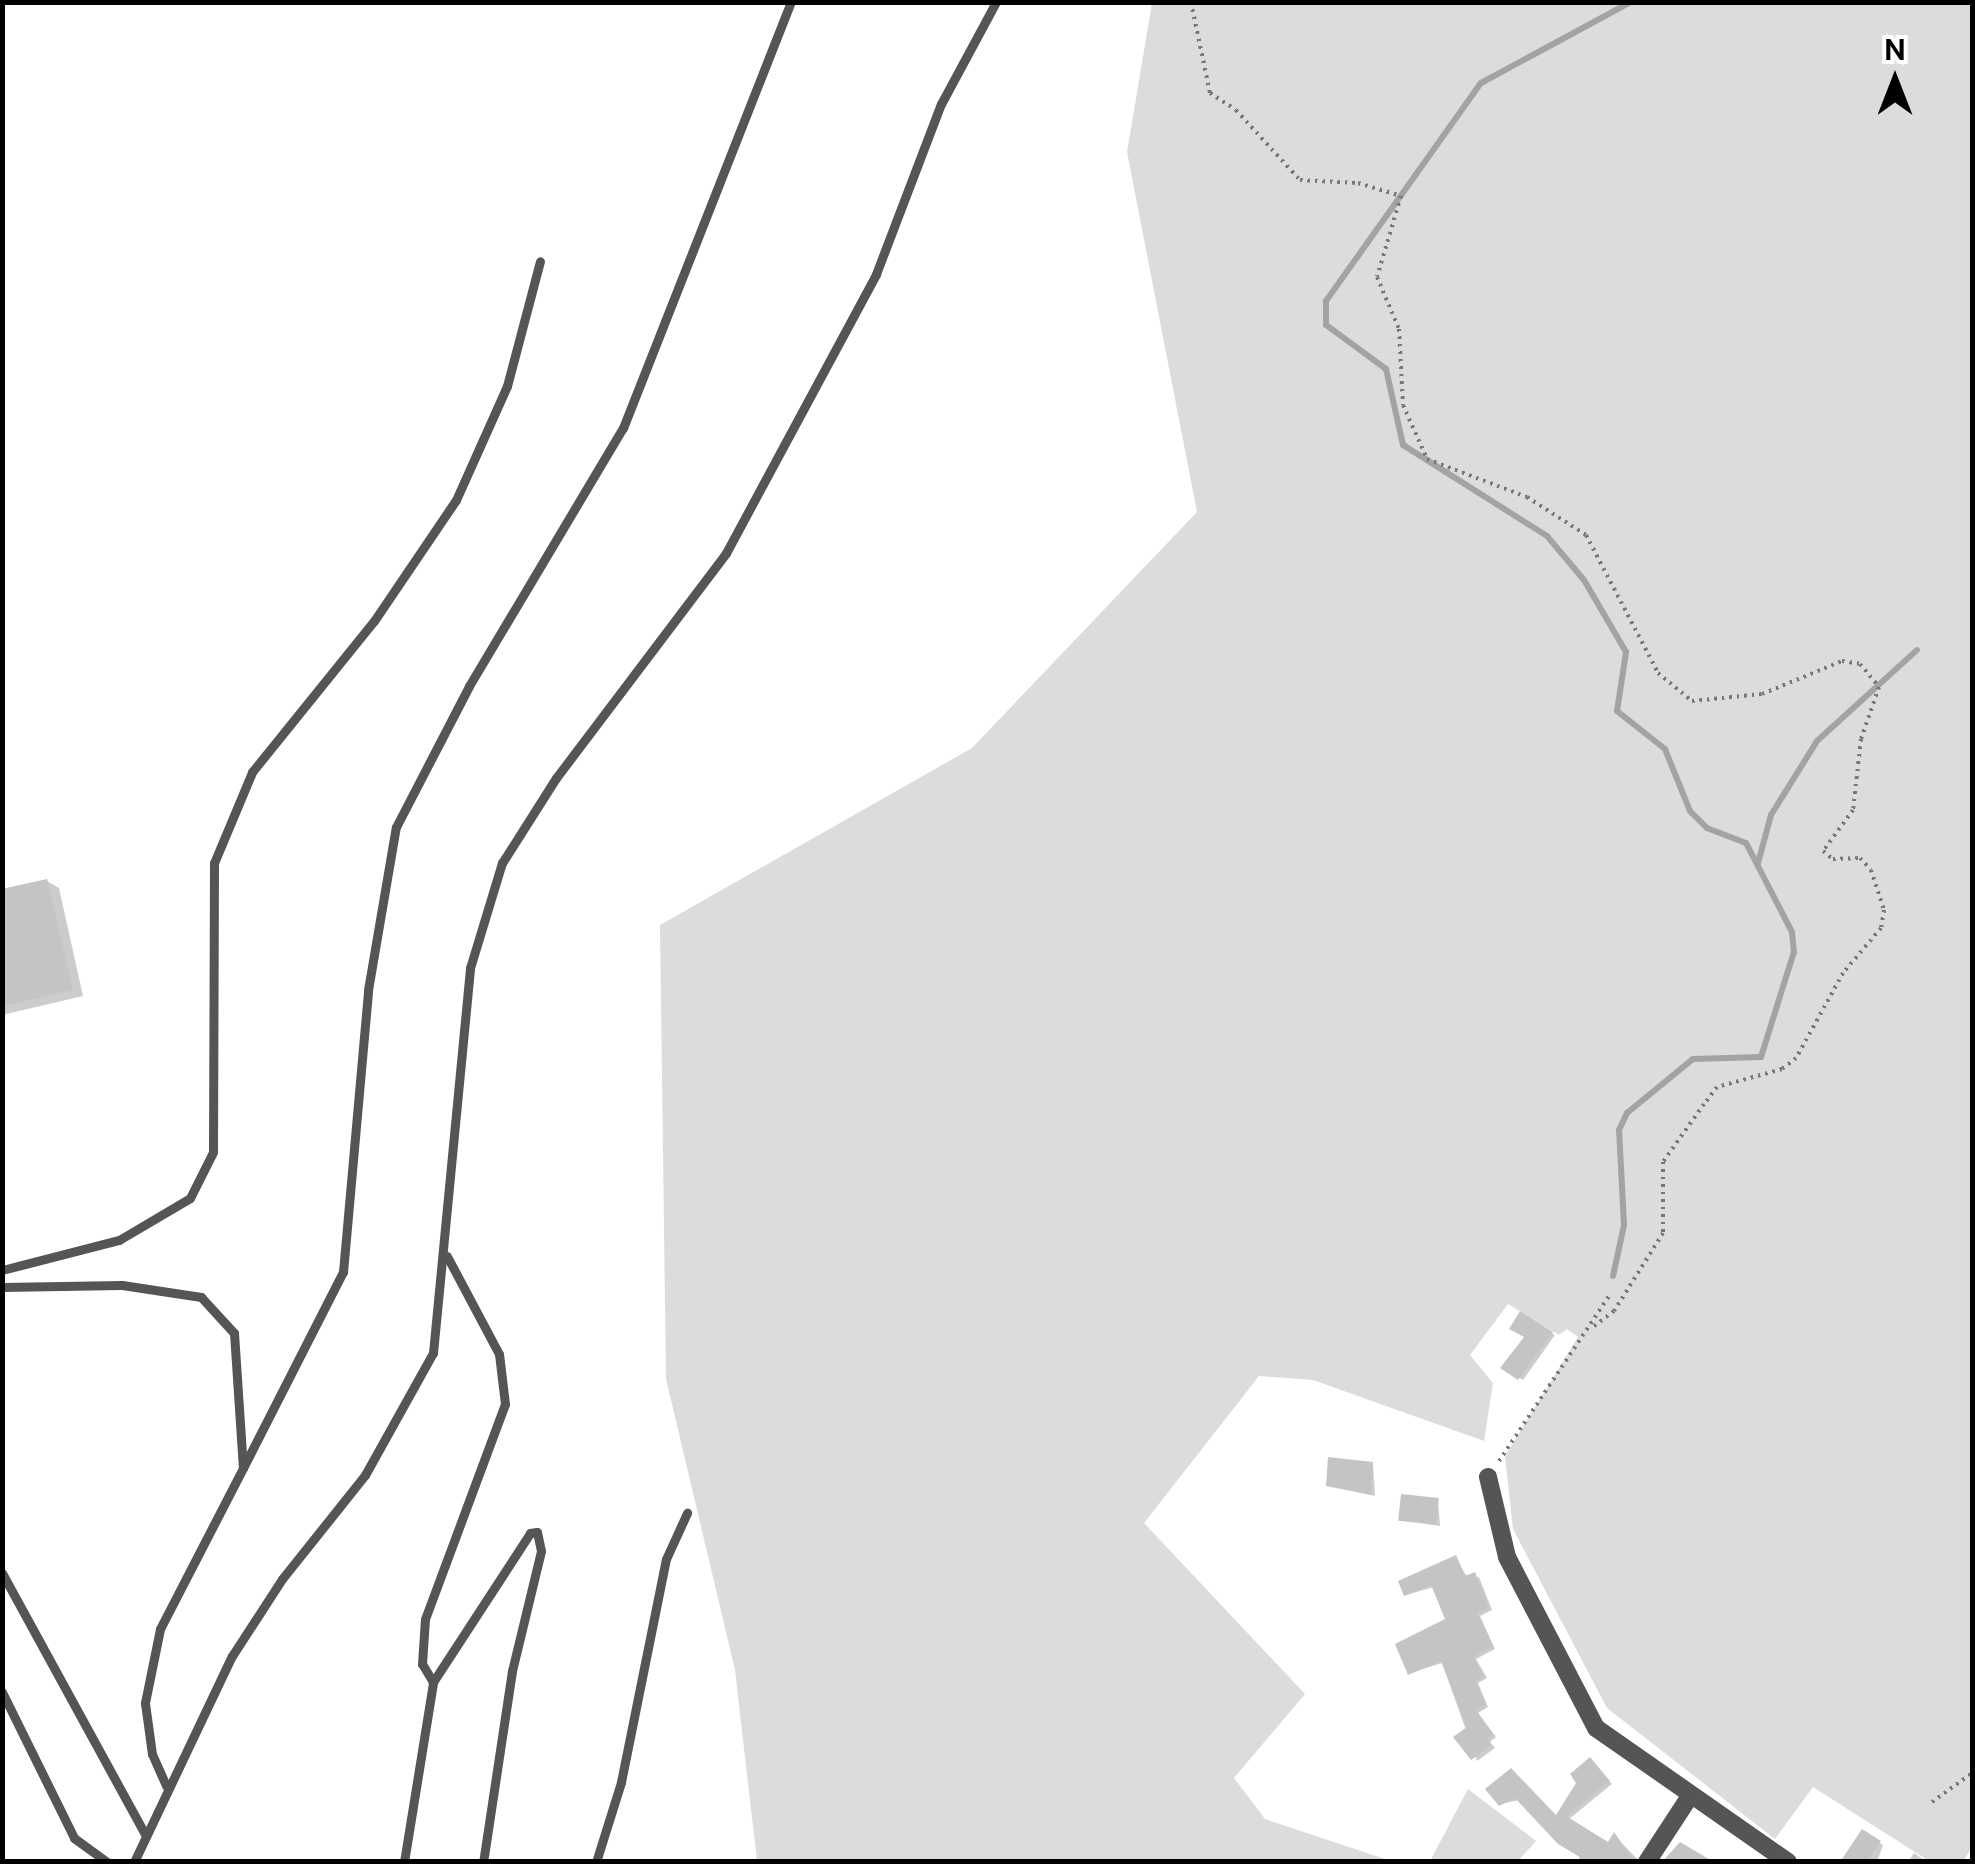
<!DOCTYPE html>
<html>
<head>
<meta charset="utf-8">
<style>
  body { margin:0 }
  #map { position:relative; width:1975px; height:1864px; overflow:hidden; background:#fff; font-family:"Public Sans",sans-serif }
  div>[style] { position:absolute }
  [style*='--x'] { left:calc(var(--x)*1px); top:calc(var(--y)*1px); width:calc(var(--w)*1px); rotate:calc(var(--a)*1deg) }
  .green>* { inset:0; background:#dcdcdc }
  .shadow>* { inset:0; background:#0003 }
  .stream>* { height:6px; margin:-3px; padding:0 3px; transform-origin:3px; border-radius:3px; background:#a3a3a3 }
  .building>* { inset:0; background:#c4c4c4; transform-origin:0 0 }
  .path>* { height:4px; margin-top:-2px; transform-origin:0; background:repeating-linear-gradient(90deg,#777 0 2.5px,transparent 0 7.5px) }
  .service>* { height:9px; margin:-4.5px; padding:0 4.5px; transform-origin:4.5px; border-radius:4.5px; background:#555 }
  .minor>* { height:18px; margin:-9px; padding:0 9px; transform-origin:9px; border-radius:9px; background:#555 }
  span { translate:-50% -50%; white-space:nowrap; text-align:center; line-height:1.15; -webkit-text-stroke:10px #fff; paint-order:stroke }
  .frame { position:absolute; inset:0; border:5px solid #000; pointer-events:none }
  .north { position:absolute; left:1845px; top:30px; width:100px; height:100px; -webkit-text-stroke:8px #fff; paint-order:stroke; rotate:0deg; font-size:28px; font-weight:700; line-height:40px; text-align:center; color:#000 }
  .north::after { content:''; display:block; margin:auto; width:35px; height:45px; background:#000; clip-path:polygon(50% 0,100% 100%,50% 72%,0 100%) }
</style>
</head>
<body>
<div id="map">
  <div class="green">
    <i style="clip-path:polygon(1152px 3px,1972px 3px,1972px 1848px,1963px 1861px,1929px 1861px,1813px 1787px,1775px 1839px,1607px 1708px,1513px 1529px,1505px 1456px,1578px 1337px,1567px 1329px,1559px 1335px,1508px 1304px,1470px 1355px,1493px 1383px,1484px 1441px,1313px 1380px,1259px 1376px,1144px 1523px,1305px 1694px,1234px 1778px,1265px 1819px,1391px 1861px,757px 1861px,735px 1670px,666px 1379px,660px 925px,972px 748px,1197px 512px,1127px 152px)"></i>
    <i style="clip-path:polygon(1468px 1789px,1536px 1841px,1518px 1861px,1430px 1861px)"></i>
  </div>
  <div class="shadow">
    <i style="clip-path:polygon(47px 881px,59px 888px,83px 996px,2px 1015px,2px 891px)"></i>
    <i style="clip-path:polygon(1521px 1314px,1555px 1335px,1523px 1380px,1503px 1367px,1527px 1337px)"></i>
    <i style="clip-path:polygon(1373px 1465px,1375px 1496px,1328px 1485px)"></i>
    <i style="clip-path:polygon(1438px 1500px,1440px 1526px,1401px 1520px)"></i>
    <i style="clip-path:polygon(1456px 1558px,1467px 1577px,1479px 1577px,1492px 1610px,1480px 1616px,1495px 1649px,1476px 1659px,1487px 1678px,1478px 1683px,1488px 1707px,1478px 1713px,1496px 1737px,1490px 1742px,1495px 1748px,1477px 1761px,1442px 1663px,1410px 1673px,1448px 1620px,1434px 1587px,1406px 1595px)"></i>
    <i style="clip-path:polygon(1591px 1760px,1612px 1784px,1568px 1820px,1609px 1846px,1615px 1836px,1640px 1862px,1577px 1862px,1581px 1855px,1520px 1800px,1500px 1804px,1512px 1771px,1557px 1818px)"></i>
    <i style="clip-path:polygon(1862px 1832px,1883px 1845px,1877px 1862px,1854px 1862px)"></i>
    <i style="clip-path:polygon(1914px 1853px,1917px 1855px,1927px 1862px,1908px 1862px)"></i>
  </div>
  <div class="stream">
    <i style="--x:1758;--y:863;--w:50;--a:-74.8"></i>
    <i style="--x:1771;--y:815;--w:87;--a:-58.1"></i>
    <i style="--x:1817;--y:741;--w:135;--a:-42.3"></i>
    <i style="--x:1613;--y:1276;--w:52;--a:-77.8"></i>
    <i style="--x:1624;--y:1225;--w:95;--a:-93"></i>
    <i style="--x:1619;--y:1130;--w:19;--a:-65"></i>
    <i style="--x:1627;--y:1113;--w:85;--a:-39.3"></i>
    <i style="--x:1693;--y:1059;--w:68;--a:-1.7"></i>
    <i style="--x:1761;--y:1057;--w:110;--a:-72.6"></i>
    <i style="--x:1794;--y:952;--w:20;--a:-96"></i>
    <i style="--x:1792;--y:932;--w:100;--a:-117.3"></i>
    <i style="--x:1746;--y:843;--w:42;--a:-159"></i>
    <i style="--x:1707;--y:828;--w:24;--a:-135"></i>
    <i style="--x:1690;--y:811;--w:67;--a:-112"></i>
    <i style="--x:1665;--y:749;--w:61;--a:-141.6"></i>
    <i style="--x:1617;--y:711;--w:60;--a:-81.3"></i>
    <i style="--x:1626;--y:652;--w:83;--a:-120.3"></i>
    <i style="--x:1584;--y:580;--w:57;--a:-130.1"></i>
    <i style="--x:1547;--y:536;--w:170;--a:-147.7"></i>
    <i style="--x:1403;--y:445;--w:78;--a:-102.6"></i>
    <i style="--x:1386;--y:369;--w:74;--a:-143.7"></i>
    <i style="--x:1326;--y:325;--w:24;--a:-90"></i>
    <i style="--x:1326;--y:301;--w:267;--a:-54.6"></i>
    <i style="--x:1481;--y:83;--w:170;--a:-28.4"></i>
  </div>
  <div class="building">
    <i style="clip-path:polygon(47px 879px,73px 990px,2px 1006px,2px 889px)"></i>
    <i style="clip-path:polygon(1520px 1311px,1553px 1332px,1518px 1380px,1500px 1368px,1524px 1337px,1509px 1329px)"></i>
    <i style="clip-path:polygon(1328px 1457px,1373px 1462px,1371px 1495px,1326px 1486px)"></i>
    <i style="left:1401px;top:1494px;width:38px;height:27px;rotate:6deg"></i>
    <i style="clip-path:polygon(1456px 1555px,1465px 1576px,1475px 1572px,1489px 1608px,1477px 1613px,1493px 1646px,1473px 1657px,1484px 1676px,1475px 1681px,1486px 1705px,1476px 1710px,1493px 1734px,1487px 1739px,1492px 1745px,1471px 1760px,1453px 1737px,1467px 1727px,1441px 1661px,1408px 1675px,1395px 1644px,1445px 1619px,1431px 1585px,1404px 1596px,1398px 1581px)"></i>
    <i style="clip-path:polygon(1590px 1757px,1610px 1781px,1566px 1816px,1608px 1842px,1614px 1832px,1635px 1862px,1588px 1862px,1558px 1844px,1515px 1798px,1499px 1806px,1485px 1789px,1511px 1768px,1556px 1815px,1576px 1783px,1570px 1774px)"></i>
    <i style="clip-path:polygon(1862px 1829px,1881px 1841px,1867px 1862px,1840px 1862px)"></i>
    <i style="clip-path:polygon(1680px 1842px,1714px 1862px,1662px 1862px)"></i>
  </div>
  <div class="path">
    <i style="--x:1191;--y:2;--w:93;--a:78.2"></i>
    <i style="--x:1210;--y:93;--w:31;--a:33"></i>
    <i style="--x:1236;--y:110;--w:95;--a:47.6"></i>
    <i style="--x:1300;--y:180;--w:58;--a:3"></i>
    <i style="--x:1358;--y:183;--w:45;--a:16.8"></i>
    <i style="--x:1401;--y:196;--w:84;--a:106.5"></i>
    <i style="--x:1377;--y:277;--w:56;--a:67.1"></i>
    <i style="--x:1399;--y:329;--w:76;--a:87"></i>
    <i style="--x:1403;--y:405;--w:59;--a:66"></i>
    <i style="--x:1427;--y:459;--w:107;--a:20.8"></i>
    <i style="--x:1527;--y:497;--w:70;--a:32.8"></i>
    <i style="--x:1586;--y:535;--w:156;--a:62.4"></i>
    <i style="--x:1658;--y:673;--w:44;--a:39.5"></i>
    <i style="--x:1692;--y:701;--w:70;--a:-5.7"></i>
    <i style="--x:1762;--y:694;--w:87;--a:-22.4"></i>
    <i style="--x:1842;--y:661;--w:18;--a:9"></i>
    <i style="--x:1860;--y:664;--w:30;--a:50"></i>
    <i style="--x:1879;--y:687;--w:55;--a:109.1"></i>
    <i style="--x:1861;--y:739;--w:71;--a:96.4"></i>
    <i style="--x:1853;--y:810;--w:51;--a:126.2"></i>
    <i style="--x:1823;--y:851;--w:13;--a:39"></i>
    <i style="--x:1833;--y:859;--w:27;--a:-2"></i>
    <i style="--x:1860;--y:858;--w:16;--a:47"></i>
    <i style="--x:1871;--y:870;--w:42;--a:72"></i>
    <i style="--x:1884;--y:910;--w:18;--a:99"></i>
    <i style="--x:1881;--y:928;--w:59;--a:130.2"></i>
    <i style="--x:1843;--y:973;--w:97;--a:118.9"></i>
    <i style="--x:1796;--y:1058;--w:18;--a:142"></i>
    <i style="--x:1782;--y:1069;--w:67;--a:164.5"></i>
    <i style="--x:1717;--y:1087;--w:21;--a:127"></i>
    <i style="--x:1704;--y:1104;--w:71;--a:125.3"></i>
    <i style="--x:1663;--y:1162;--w:71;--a:90"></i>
    <i style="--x:1663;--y:1233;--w:92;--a:122.1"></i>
    <i style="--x:1614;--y:1311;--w:25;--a:143"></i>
    <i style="--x:1499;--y:1461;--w:202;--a:-56.3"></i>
    <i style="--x:1932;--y:1802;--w:49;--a:-35.9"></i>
  </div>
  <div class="service">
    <i style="--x:2;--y:1270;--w:121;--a:-14.4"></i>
    <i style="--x:119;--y:1240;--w:82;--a:-30.6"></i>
    <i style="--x:190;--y:1198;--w:51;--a:-63.4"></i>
    <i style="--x:213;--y:1152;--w:289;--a:-89.8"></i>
    <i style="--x:214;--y:863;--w:99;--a:-67.3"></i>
    <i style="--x:252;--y:772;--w:194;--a:-51.1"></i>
    <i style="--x:374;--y:621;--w:146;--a:-55.9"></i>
    <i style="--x:456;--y:500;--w:125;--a:-65.9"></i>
    <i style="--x:507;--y:386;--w:129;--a:-75.2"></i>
    <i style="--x:2;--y:1287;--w:120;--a:-1"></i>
    <i style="--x:122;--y:1285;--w:80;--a:8.6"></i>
    <i style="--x:201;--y:1297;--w:49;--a:47.5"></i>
    <i style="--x:234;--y:1333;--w:135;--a:86.2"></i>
    <i style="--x:243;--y:1468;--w:181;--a:117.3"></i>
    <i style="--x:160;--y:1629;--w:76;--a:101.5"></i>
    <i style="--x:145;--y:1703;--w:51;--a:82.2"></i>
    <i style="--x:152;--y:1754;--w:35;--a:66"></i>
    <i style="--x:243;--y:1468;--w:220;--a:-63"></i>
    <i style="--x:343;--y:1272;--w:283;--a:-84.9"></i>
    <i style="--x:368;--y:990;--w:165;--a:-80.3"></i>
    <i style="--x:396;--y:827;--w:159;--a:-62.6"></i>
    <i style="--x:469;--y:686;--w:300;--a:-59.2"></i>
    <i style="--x:623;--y:428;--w:458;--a:-68.5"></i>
    <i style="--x:2;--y:1573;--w:298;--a:61.3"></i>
    <i style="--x:433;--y:1682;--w:21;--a:-121"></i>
    <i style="--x:422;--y:1664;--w:45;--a:-86.2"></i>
    <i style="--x:425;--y:1619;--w:229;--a:-69.6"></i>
    <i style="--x:505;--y:1404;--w:50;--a:-96.8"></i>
    <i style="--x:499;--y:1354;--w:111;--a:-118"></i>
    <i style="--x:2;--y:1692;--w:163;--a:63.7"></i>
    <i style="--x:74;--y:1838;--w:41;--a:36"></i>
    <i style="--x:134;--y:1862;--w:228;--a:-64.6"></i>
    <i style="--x:232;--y:1656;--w:92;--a:-57"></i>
    <i style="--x:282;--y:1579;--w:133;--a:-51.4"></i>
    <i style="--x:365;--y:1475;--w:140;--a:-60.9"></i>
    <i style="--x:433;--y:1353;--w:387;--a:-84.5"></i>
    <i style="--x:470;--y:968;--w:110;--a:-73.1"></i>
    <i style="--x:502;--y:863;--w:101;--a:-57.6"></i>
    <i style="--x:556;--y:778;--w:282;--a:-52.9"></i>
    <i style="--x:726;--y:553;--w:317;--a:-61.7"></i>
    <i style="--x:876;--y:274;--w:182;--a:-69.1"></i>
    <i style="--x:941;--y:104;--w:116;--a:-61.7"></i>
    <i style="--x:404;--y:1862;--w:182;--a:-80.8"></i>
    <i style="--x:433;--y:1682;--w:178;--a:-56.9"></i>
    <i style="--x:530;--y:1533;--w:7;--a:-8"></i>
    <i style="--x:537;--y:1532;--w:19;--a:78"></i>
    <i style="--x:541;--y:1551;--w:123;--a:103.6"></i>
    <i style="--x:512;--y:1671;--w:193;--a:98.6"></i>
    <i style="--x:596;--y:1862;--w:84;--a:-72.6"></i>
    <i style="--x:621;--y:1782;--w:227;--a:-78.6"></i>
    <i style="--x:666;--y:1559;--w:51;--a:-65.5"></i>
  </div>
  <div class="minor">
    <i style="--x:1488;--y:1477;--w:82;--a:76.6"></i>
    <i style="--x:1507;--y:1557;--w:193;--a:62.5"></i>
    <i style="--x:1596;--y:1728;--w:234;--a:34.9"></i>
    <i style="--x:1647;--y:1862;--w:79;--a:-56.9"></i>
  </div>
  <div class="frame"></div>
  <div class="north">N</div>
</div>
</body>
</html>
